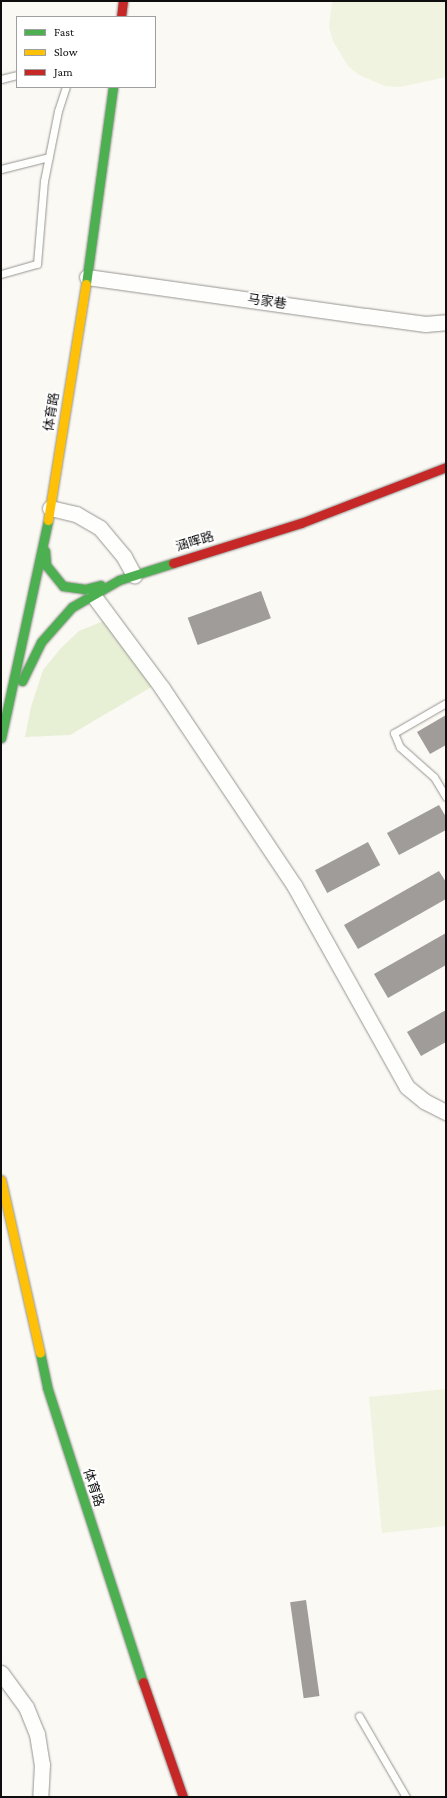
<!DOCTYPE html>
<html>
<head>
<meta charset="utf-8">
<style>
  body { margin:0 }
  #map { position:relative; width:447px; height:1798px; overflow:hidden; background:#fbf9f4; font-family:"Crimson Pro","Noto Sans SC",serif }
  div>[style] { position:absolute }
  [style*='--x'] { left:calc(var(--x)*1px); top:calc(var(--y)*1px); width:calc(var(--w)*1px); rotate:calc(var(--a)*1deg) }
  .green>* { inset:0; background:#e7efd5 }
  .pitch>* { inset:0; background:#eff3df }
  .building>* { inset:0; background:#9f9c99; transform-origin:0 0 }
  .roads { filter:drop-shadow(0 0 1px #959492) drop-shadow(0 0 1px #959492) }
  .lane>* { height:7px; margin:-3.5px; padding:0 3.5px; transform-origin:3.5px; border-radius:3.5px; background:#fefefd }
  .street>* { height:15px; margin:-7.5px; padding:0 7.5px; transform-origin:7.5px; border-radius:7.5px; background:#fefefd }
  .fast>* { height:9px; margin:-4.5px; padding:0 4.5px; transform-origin:4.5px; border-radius:4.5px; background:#4caf50 }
  .slow>* { height:9px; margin:-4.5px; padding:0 4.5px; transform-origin:4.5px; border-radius:4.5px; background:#ffc107 }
  .jam>* { height:9px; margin:-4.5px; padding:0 4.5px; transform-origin:4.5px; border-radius:4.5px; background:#c62828 }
  span { translate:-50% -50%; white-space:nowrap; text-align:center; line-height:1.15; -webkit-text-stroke:4px #fff; paint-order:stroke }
  .street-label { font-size:13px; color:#0e0e0e }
  .frame { position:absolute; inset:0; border:2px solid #0e0e0e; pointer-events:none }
  .legend { position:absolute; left:16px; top:16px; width:140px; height:72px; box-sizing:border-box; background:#fff; border:1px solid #9f9f9f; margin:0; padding:5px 7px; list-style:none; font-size:12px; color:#0e0e0e }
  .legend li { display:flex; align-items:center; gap:8px; height:20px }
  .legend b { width:20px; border:1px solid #9f9f9f }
</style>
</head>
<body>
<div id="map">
  <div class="green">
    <i style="clip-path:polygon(106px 620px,153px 686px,70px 735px,25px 737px,31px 707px,43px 670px,61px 648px,79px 631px)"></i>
  </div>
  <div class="pitch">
    <i style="clip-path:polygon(332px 1px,446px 1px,446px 77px,400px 87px,385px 86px,359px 75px,348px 66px,333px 41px,329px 27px)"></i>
    <i style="clip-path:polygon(446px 1389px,446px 1526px,382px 1533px,369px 1397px)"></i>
  </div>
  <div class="building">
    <i style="left:261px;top:591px;width:29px;height:78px;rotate:70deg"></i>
    <i style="clip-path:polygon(446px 715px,446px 745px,430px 754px,417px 732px)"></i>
    <i style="clip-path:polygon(439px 805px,446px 817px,446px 830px,399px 855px,387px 833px)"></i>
    <i style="left:368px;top:842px;width:26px;height:60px;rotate:62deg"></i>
    <i style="clip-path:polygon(439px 871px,446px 882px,446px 899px,358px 949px,344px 925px)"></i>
    <i style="clip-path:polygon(446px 933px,446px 965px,388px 998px,374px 974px)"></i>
    <i style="clip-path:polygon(446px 1010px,446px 1042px,421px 1056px,407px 1032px)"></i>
    <i style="left:306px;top:1600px;width:97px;height:16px;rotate:82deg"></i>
  </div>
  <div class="roads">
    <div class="lane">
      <i style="--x:1;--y:79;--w:16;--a:-14"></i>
      <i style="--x:1;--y:169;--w:49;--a:-14"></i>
      <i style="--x:1;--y:274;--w:37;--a:-16"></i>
      <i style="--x:37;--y:264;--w:83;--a:-85.2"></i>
      <i style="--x:44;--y:181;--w:71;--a:-78.7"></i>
      <i style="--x:58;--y:111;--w:25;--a:-72"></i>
      <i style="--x:446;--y:703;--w:60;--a:150"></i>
      <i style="--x:394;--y:733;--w:15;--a:67"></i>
      <i style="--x:400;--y:747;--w:45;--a:41.4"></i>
      <i style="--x:434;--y:777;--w:23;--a:59"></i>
      <i style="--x:359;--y:1716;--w:94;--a:59.9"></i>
    </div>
    <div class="street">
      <i style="--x:87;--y:277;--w:282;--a:8"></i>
      <i style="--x:366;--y:316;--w:60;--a:7.7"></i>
      <i style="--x:425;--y:324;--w:21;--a:-5"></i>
      <i style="--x:50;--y:508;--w:27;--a:13"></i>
      <i style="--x:76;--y:514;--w:28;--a:30"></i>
      <i style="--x:100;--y:528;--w:38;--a:50"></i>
      <i style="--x:124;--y:557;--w:21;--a:61"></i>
      <i style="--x:93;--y:595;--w:116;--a:53.4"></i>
      <i style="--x:162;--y:688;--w:237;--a:56.2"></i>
      <i style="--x:294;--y:885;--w:231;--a:60.8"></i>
      <i style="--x:407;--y:1087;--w:22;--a:39"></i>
      <i style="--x:424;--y:1101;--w:25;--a:27"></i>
      <i style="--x:1;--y:1673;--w:42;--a:53.7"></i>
      <i style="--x:26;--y:1707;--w:29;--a:68"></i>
      <i style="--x:37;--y:1734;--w:30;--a:81"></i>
      <i style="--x:42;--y:1764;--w:33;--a:93"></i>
    </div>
    <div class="fast">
      <i style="--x:86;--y:284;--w:199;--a:-82.2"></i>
      <i style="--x:45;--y:551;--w:14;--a:86"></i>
      <i style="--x:46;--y:565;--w:27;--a:51"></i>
      <i style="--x:63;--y:586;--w:22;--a:8"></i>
      <i style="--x:85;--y:589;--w:16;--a:-14"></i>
      <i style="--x:22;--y:681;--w:43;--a:-64"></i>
      <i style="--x:41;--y:642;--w:47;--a:-48.5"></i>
      <i style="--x:72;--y:607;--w:54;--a:-29.9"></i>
      <i style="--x:119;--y:580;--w:57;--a:-17.5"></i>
      <i style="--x:1;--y:738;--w:223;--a:-77.8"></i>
      <i style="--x:40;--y:1353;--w:35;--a:78"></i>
      <i style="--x:47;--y:1387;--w:310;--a:72"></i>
    </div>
    <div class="slow">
      <i style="--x:48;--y:520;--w:239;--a:-80.9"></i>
      <i style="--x:1;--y:1180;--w:177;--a:77.3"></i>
    </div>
    <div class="jam">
      <i style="--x:121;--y:17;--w:16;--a:-83"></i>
      <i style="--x:173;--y:563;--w:134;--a:-17.4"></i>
      <i style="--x:301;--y:523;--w:155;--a:-21.1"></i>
      <i style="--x:143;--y:1682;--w:122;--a:70.8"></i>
    </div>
  </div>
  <div class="street-label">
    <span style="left:267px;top:302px;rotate:8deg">马家巷</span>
    <span style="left:52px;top:412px;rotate:-81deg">体育路</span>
    <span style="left:195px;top:542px;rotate:-17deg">涵晖路</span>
    <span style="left:93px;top:1488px;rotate:72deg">体育路</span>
  </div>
  <div class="frame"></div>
  <ul class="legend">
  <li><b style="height:5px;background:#4caf50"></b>Fast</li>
  <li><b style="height:5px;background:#ffc107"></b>Slow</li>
  <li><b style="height:5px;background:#c62828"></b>Jam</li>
  </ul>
</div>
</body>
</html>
